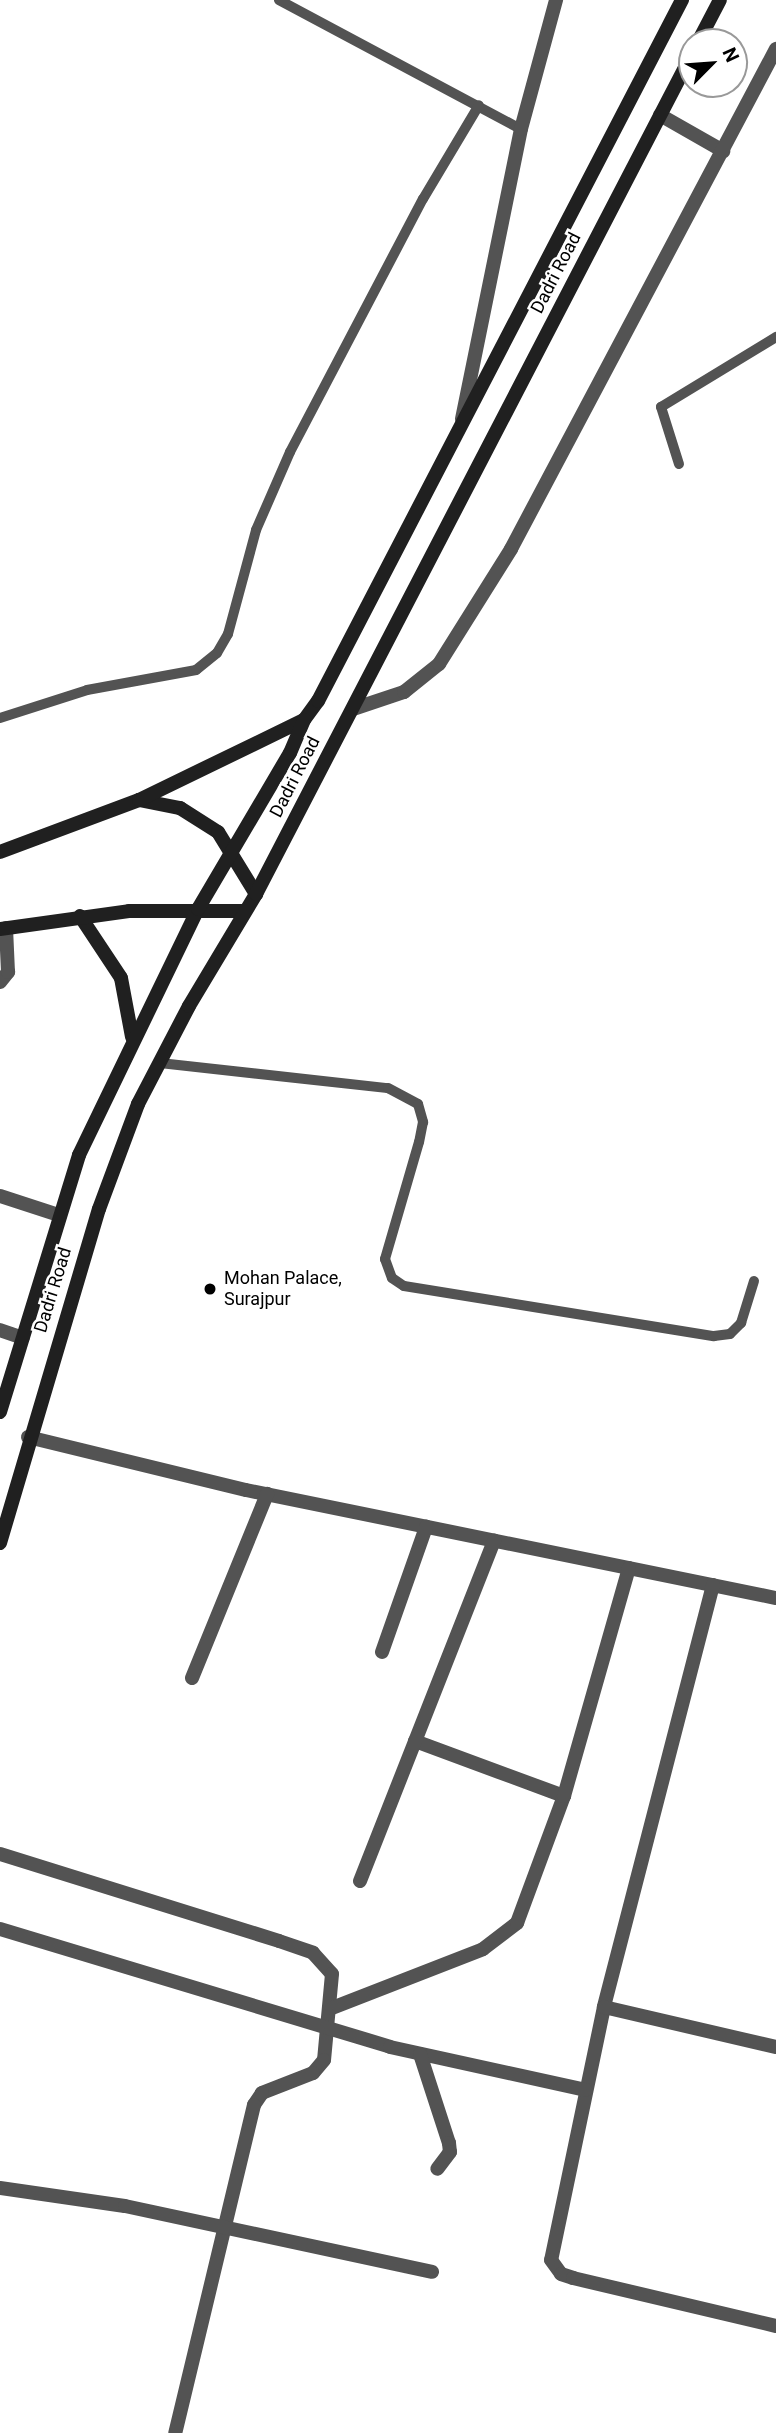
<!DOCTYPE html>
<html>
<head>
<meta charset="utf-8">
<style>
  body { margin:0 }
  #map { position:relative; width:776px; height:2433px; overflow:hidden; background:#fff; font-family:Roboto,sans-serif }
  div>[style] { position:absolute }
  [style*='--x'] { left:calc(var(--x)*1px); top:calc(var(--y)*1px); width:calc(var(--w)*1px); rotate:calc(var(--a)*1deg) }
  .service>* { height:10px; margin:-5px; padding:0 5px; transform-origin:5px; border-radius:5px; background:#535353 }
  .minor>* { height:14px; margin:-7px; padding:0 7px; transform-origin:7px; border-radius:7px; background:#535353 }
  .secondary>* { height:14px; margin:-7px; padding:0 7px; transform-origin:7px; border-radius:7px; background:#202020 }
  .dots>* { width:19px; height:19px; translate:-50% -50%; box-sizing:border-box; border:4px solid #fff; border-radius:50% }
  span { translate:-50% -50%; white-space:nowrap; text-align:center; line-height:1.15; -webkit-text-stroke:5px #fff; paint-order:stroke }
  .street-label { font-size:18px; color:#000 }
  .poi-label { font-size:18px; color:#000 }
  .left { translate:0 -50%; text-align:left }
  .north { position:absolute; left:678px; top:28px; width:70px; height:70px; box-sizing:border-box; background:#fff; border:2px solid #999; border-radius:50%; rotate:65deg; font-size:19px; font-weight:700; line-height:28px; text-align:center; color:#000 }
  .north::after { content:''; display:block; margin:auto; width:24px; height:32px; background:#000; clip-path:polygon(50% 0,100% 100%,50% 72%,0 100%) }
</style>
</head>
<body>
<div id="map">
  <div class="service">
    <i style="--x:279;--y:0;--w:274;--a:28.1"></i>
    <i style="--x:679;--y:464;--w:60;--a:-107.5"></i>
    <i style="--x:661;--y:407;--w:135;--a:-31.3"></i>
    <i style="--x:0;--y:718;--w:91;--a:-17.8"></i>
    <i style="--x:87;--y:690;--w:111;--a:-10.4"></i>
    <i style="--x:196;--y:670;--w:27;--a:-39"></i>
    <i style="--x:217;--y:653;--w:22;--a:-60"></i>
    <i style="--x:228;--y:634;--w:108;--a:-74.9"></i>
    <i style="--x:256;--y:530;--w:85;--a:-66.4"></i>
    <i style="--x:290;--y:452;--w:286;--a:-62.3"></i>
    <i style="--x:423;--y:199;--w:109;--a:-59.2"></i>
    <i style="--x:160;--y:1063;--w:229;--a:6.3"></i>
    <i style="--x:388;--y:1088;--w:34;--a:28"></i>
    <i style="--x:418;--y:1104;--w:19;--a:74"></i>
    <i style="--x:423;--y:1122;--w:20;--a:101"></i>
    <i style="--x:419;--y:1142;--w:122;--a:106.2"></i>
    <i style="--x:385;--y:1259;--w:20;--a:70"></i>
    <i style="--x:392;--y:1278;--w:14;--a:34"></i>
    <i style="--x:404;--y:1286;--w:314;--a:9.2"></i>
    <i style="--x:714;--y:1336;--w:16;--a:-7"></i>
    <i style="--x:730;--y:1334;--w:16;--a:-45"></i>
    <i style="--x:741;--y:1323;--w:44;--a:-72.8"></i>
  </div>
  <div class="minor">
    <i style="--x:660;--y:115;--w:73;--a:29.7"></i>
    <i style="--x:462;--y:419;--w:296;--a:-78.5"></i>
    <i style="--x:521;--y:129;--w:134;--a:-74.8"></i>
    <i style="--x:353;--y:709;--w:54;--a:-18.4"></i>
    <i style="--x:404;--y:692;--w:45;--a:-38.7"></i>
    <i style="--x:439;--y:664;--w:136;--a:-57.9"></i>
    <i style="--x:511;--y:549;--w:566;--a:-62.08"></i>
    <i style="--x:0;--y:982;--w:13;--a:-51"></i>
    <i style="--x:8;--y:972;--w:44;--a:-92.6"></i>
    <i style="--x:0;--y:1196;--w:62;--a:17.9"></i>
    <i style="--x:0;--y:1330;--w:24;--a:19"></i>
    <i style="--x:28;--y:1437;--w:224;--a:13.7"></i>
    <i style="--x:246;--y:1490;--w:541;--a:11.52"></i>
    <i style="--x:713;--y:1585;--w:436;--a:104.5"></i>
    <i style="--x:604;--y:2007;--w:258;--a:101.8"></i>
    <i style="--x:551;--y:2260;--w:17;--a:54"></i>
    <i style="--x:561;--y:2274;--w:13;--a:18"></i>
    <i style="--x:573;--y:2278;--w:209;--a:13.3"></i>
    <i style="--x:382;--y:1652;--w:133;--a:-70.6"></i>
    <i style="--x:192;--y:1678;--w:199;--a:-67.8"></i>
    <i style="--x:415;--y:1741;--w:159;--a:20.3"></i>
    <i style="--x:0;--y:1854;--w:292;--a:17.3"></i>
    <i style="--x:279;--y:1941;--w:36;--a:19"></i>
    <i style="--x:313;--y:1953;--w:28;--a:48"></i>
    <i style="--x:332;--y:1974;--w:86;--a:95.3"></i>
    <i style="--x:324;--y:2060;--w:17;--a:130"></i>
    <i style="--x:313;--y:2073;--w:55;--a:158.6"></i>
    <i style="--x:262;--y:2093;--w:14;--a:124"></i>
    <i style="--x:254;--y:2105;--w:337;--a:103.5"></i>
    <i style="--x:360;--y:1881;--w:366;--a:-68.5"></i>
    <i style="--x:0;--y:1929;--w:407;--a:16.8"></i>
    <i style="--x:390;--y:2047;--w:200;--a:12.4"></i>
    <i style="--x:604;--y:2007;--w:177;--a:13.1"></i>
    <i style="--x:332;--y:2008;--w:162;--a:-21.3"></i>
    <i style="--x:483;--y:1949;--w:43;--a:-37.4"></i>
    <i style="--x:517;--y:1923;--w:135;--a:-69.7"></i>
    <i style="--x:564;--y:1796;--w:237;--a:-74.1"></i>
    <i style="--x:420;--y:2054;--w:94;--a:72"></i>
    <i style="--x:449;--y:2143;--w:9;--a:84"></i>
    <i style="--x:450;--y:2152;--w:21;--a:127"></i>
    <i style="--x:0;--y:2188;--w:126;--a:8.2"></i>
    <i style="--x:125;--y:2206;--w:314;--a:12.1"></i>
  </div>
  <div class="secondary">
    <i style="--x:698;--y:42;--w:47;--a:-62.4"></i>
    <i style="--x:139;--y:800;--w:42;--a:11"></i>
    <i style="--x:180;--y:808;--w:45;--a:32.3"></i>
    <i style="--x:218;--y:832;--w:73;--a:58.5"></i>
    <i style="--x:0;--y:852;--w:148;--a:-20.5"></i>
    <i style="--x:139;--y:800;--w:183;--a:-25.9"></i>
    <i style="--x:304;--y:720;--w:24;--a:-54"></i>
    <i style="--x:318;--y:701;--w:790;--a:-62.56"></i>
    <i style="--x:80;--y:916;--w:74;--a:56.5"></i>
    <i style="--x:121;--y:978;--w:60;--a:79.4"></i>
    <i style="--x:0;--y:929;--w:130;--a:-7.9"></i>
    <i style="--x:129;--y:911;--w:114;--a:0"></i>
    <i style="--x:0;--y:1412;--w:269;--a:-72.9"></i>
    <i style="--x:79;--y:1155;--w:273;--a:-64.2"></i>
    <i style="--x:198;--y:909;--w:181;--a:-59.5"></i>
    <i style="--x:290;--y:753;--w:36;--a:-67"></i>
    <i style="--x:0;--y:1543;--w:348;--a:-73.5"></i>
    <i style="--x:99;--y:1209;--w:112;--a:-69.6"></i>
    <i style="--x:138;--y:1104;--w:110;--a:-62.5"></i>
    <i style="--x:189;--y:1006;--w:131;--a:-59.1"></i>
    <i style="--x:256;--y:894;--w:946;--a:-62.57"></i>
  </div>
  <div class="dots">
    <i style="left:210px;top:1289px;background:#000"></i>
  </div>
  <div class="street-label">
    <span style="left:556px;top:273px;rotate:-63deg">Dadri Road</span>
    <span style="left:295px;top:777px;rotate:-63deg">Dadri Road</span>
    <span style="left:53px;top:1290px;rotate:-73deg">Dadri Road</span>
  </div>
  <div class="poi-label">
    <span class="left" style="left:224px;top:1289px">Mohan Palace,<br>Surajpur</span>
  </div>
  <div class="north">N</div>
</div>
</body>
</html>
